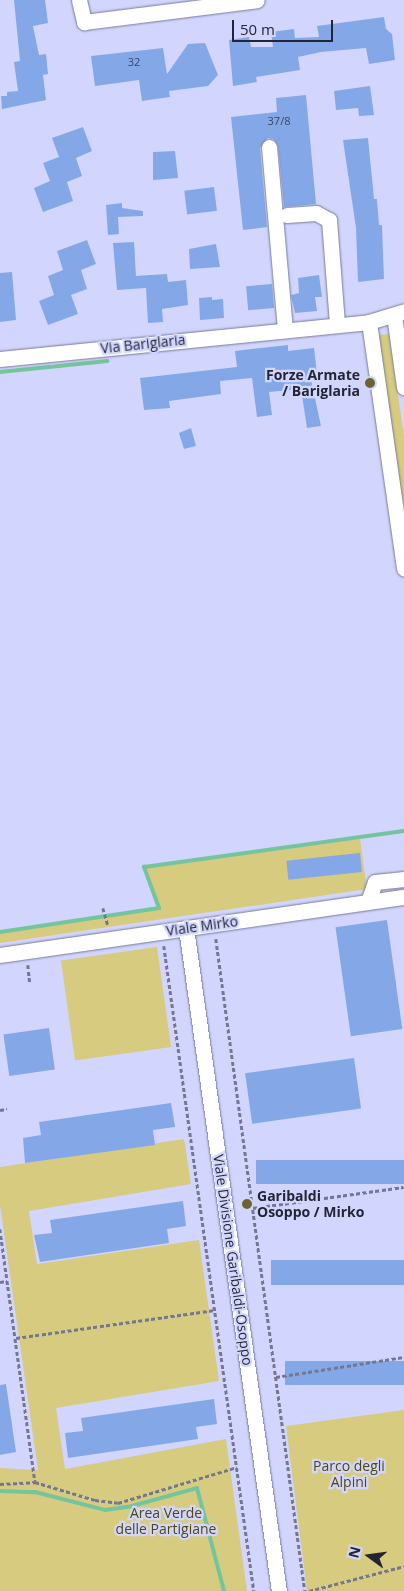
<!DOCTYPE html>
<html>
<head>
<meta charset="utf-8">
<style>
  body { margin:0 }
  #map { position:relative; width:404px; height:1591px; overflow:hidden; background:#d2d6fe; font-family:"Open Sans",sans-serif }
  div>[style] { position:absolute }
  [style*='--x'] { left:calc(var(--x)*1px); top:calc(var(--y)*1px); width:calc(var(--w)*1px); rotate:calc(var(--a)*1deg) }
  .green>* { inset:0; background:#d6cb7e; transform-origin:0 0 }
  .stream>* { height:4px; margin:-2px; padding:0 2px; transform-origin:2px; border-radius:2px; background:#74c59d }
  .building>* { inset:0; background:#84a8e7; transform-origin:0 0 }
  .path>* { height:2.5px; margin-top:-1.25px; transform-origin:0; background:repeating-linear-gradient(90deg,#757792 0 4px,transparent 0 6.5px) }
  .roads { filter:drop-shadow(0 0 1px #76799d) drop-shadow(0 0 1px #76799d) }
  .minor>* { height:15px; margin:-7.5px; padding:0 7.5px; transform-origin:7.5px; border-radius:7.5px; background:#fff }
  .dots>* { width:14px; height:14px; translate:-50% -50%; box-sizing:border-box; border:2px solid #d2d6fe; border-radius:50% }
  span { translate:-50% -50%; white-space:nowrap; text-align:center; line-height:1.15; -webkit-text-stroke:4.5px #d2d6fe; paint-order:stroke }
  .number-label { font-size:11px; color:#3c4661 }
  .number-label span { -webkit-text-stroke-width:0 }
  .street-label { font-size:14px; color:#242534 }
  .poi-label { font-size:14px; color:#242534; font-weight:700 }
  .right { translate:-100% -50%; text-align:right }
  .left { translate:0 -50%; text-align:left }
  .park-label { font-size:14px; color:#504809 }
  .north { position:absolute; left:344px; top:1531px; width:50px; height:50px; -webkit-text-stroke:4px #d2d6fe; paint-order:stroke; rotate:284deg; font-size:14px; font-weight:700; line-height:20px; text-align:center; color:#242534 }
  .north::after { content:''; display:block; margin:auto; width:18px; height:22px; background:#242534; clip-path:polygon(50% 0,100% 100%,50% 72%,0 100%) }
  .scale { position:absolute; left:232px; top:20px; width:101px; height:22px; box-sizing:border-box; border:2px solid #242534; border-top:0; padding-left:6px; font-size:15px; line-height:18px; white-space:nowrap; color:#242534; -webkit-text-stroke:4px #d2d6fe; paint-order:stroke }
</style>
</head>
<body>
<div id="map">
  <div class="green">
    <i style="clip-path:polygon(389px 334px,404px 436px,404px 521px,378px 335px)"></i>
    <i style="clip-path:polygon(360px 839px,367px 889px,0 943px,0 932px,160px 908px,146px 868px)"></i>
    <i style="left:157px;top:947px;width:101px;height:97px;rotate:82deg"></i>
    <i style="clip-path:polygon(184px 1139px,191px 1184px,29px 1211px,37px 1264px,199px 1240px,219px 1381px,56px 1408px,65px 1469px,226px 1439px,247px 1591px,0 1591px,0 1468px,38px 1470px,0 1205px,0 1167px)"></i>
    <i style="clip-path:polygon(404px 1410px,404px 1591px,307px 1591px,286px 1426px)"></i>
  </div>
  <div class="stream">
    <i style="--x:0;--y:372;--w:108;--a:-5.9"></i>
    <i style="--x:0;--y:932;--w:161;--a:-8.6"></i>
    <i style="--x:159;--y:908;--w:44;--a:-110.1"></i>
    <i style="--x:144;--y:867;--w:262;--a:-7.9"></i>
    <i style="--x:0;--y:1491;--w:35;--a:2"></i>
    <i style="--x:35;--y:1492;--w:72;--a:14.4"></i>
    <i style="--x:105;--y:1510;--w:27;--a:-8"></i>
    <i style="--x:132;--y:1506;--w:67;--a:-15.5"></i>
    <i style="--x:197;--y:1488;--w:106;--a:75.3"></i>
  </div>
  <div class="building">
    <i style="clip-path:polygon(14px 0,45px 0,48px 23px,33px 26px,39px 55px,46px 54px,48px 74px,43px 75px,46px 100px,2px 109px,1px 96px,7px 96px,7px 92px,18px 91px,14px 62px,20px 61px)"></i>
    <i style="clip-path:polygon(384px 17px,386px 29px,392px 34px,395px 60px,369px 64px,366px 48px,321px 52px,298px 57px,300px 70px,256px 77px,257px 82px,233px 86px,229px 40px,249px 37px,251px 47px,273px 47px,271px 32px,294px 29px,295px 38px,319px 37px,317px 26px)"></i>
    <i style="clip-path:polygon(205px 43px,218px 75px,208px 86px,169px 91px,170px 97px,142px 101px,139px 80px,95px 86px,91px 56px,163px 48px,167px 74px,188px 44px)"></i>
    <i style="clip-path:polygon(370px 86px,374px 115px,359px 116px,358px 108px,336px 110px,334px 91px)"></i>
    <i style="clip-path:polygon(306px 95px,316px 204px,284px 207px,278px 146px,273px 139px,268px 138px,260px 148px,267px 227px,243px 230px,231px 117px,277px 112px,276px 98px)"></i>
    <i style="clip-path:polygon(83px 127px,92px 151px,76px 158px,82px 176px,67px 182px,73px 201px,43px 212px,34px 188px,50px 181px,43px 163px,59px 157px,52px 138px)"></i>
    <i style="clip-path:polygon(368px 138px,374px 199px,377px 199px,379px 225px,382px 225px,384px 279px,358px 282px,356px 228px,343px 140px)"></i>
    <i style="clip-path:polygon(175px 151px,178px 178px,153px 180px,153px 152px)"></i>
    <i style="left:214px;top:187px;width:24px;height:30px;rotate:83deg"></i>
    <i style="clip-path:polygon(122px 203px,122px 208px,143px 211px,143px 216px,118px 217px,119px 234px,108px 235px,106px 205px)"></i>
    <i style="clip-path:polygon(87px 240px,96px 264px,81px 270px,87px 289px,71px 295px,78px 314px,48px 325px,39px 301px,54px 295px,48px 276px,63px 270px,57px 251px)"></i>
    <i style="clip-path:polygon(134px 242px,136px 276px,167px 274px,168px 282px,186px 280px,188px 305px,162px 309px,163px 322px,148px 323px,146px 288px,117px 290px,113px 243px)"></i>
    <i style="clip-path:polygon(216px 244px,220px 267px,190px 269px,189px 249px)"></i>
    <i style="clip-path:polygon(12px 272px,16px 320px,0 322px,0 273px)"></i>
    <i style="clip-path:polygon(319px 275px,322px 297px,315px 297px,317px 311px,295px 313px,291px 295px,299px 293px,298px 278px)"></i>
    <i style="left:272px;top:284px;width:24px;height:26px;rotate:85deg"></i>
    <i style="clip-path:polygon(212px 297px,212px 300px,223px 299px,224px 318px,200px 320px,199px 298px)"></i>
    <i style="clip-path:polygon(288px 345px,288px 351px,314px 348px,317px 374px,310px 375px,321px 426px,307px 428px,301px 389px,269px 392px,272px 415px,257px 417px,252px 378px,220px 381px,221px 394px,169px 401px,170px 408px,144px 410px,140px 378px,237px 367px,235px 351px)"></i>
    <i style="clip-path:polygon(191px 428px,196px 446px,184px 449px,179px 433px)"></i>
    <i style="left:360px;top:853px;width:19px;height:74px;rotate:84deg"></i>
    <i style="left:387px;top:920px;width:110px;height:52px;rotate:82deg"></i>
    <i style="left:49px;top:1028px;width:42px;height:46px;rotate:82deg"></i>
    <i style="left:354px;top:1058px;width:51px;height:110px;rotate:82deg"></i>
    <i style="clip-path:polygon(171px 1103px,175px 1127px,153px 1130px,155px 1145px,25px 1163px,23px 1138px,41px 1135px,39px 1122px)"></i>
    <i style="left:404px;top:1160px;width:24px;height:148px;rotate:90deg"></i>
    <i style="clip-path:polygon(183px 1201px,186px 1226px,167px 1229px,169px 1243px,40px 1262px,34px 1235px,52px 1233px,50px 1220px)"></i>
    <i style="left:404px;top:1260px;width:25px;height:133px;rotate:90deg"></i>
    <i style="left:404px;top:1361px;width:24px;height:119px;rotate:90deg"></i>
    <i style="clip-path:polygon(6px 1384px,16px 1452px,0 1455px,0 1385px)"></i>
    <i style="clip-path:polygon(214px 1399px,217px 1424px,196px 1427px,198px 1439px,68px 1458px,65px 1433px,83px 1431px,81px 1418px)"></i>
  </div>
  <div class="path">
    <i style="--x:103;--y:908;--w:18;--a:74"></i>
    <i style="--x:216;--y:939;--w:658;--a:82.23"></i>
    <i style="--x:164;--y:946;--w:651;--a:82.06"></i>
    <i style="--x:28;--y:965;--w:18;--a:84"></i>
    <i style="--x:0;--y:1110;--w:7;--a:-8"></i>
    <i style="--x:253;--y:1208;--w:152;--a:-7.9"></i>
    <i style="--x:0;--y:1229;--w:255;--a:82.1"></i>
    <i style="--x:0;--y:1282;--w:7;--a:-8"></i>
    <i style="--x:16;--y:1338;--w:201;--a:-8"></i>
    <i style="--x:276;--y:1377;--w:130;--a:-8.9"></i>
    <i style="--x:0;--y:1484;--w:35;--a:-3"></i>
    <i style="--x:35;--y:1482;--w:63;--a:16.7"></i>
    <i style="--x:95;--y:1500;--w:23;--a:7"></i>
    <i style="--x:118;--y:1503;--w:124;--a:-16.8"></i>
    <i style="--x:309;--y:1591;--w:98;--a:-14.7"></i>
  </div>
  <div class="roads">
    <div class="minor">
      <i style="--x:79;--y:0;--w:23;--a:77"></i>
      <i style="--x:84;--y:22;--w:174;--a:-7.2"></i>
      <i style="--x:269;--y:147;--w:184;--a:85"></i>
      <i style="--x:287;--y:215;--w:29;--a:-4"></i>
      <i style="--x:316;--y:213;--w:15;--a:28"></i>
      <i style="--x:329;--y:220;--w:105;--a:85.6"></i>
      <i style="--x:394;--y:315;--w:73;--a:82.1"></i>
      <i style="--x:369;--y:322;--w:249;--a:81.9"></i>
      <i style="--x:0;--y:359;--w:371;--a:-5.7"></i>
      <i style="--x:369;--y:322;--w:37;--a:-17"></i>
      <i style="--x:368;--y:902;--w:21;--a:-71"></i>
      <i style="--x:375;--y:882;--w:29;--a:-6"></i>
      <i style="--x:186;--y:928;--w:669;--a:82.02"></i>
      <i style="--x:0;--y:955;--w:408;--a:-8.2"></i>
    </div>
  </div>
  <div class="dots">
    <i style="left:370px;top:383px;background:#6b6430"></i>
    <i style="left:247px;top:1204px;background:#6b6430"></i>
  </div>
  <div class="number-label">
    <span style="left:134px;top:62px">32</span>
    <span style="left:279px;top:121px">37/8</span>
  </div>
  <div class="street-label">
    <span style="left:143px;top:344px;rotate:-6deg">Via Bariglaria</span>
    <span style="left:202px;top:926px;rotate:-8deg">Viale Mirko</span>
    <span style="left:233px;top:1260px;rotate:82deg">Viale Divisione Garibaldi-Osoppo</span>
  </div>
  <div class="poi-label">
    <span class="right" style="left:360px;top:383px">Forze Armate<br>/ Bariglaria</span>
    <span class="left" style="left:257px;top:1204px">Garibaldi<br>Osoppo / Mirko</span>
  </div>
  <div class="park-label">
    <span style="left:349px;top:1474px">Parco degli<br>Alpini</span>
    <span style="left:166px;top:1521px">Area Verde<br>delle Partigiane</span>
  </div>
  <div class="north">N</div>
  <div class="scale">50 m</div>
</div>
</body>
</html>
